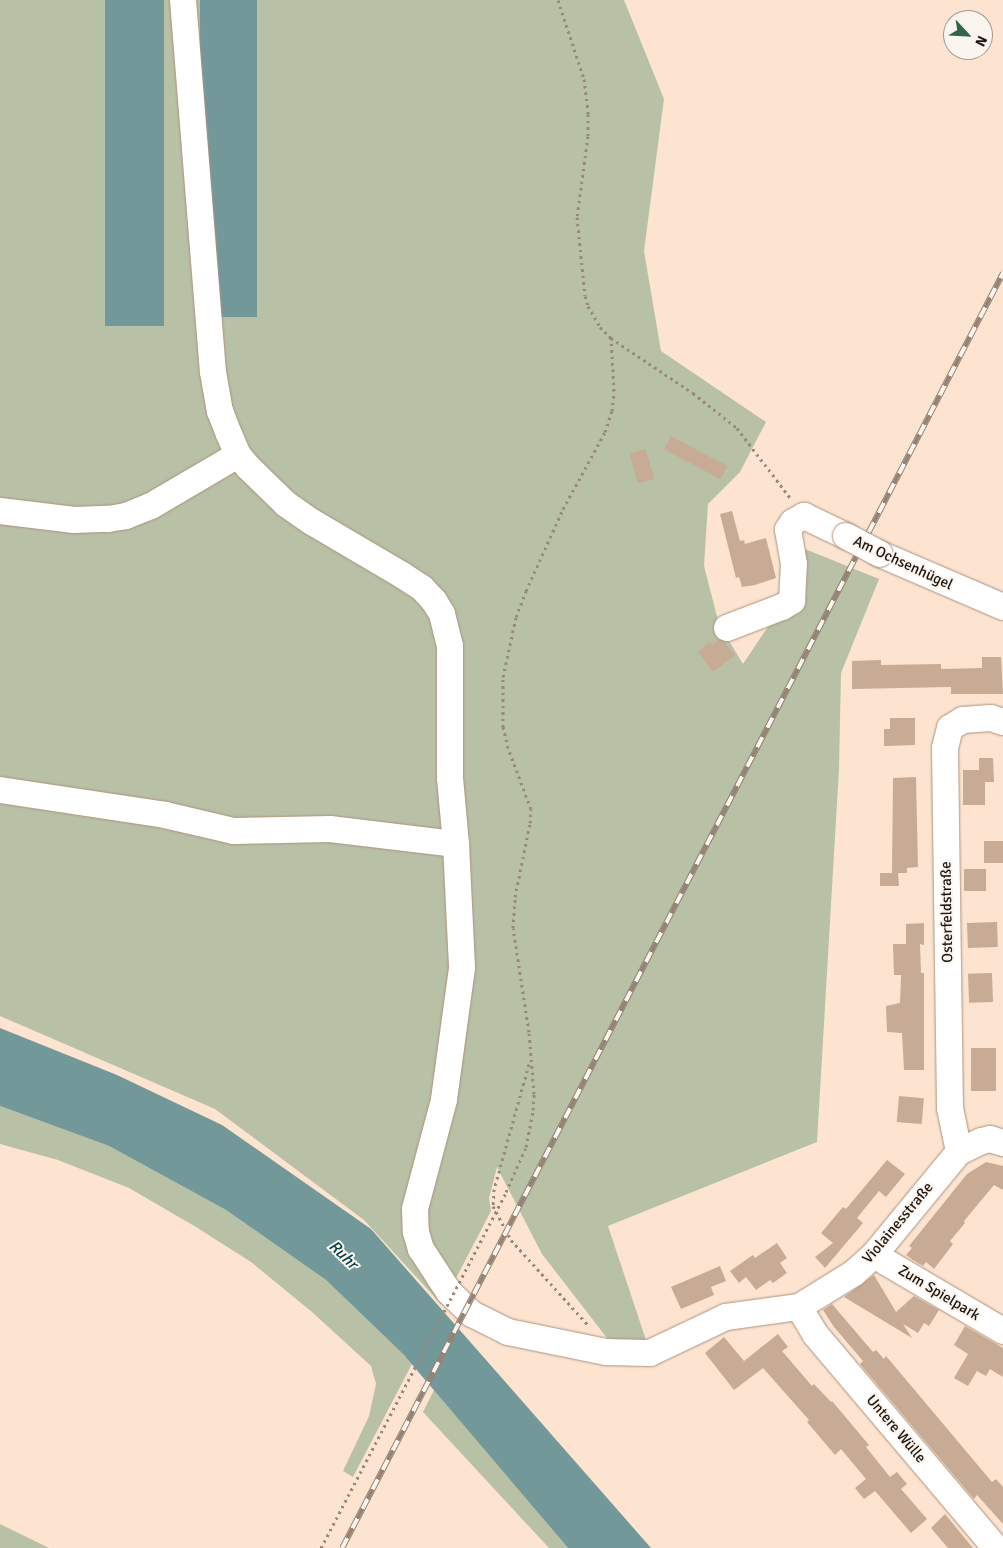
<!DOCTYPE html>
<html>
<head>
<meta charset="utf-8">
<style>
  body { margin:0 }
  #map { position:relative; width:1003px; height:1548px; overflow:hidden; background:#fce4d1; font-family:Signika,sans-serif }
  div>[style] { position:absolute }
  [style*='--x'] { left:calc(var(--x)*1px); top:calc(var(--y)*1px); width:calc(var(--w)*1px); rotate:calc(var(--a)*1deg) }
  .green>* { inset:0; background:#b8c1a6 }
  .water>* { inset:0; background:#73989a; transform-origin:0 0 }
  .building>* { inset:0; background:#c7ab95; transform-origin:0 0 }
  .path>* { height:3px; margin-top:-1.5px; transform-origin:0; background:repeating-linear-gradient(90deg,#998779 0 2.5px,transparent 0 6.5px) }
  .roads { filter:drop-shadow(0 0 1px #ad927c) drop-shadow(0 0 1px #ad927c) }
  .minor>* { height:26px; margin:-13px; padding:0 13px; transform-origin:13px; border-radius:13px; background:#fff }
  .rail>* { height:5.5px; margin-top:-2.75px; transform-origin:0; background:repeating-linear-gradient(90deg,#fbf5f0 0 11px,#958476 0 22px); box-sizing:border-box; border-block:1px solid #958476 }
  .path-bridge>* { height:3px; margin-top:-1.5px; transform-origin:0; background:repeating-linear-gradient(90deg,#998779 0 2.5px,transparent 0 6.5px) }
  .bridges { filter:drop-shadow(0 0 1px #ad927c) drop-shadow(0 0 1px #ad927c) }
  .minor-bridge>* { height:26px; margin:-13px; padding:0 13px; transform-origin:13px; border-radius:13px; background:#fff }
  span { translate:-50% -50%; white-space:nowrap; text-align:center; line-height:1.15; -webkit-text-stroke:4px #fbf5f0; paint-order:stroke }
  .street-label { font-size:15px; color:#1e140c }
  .water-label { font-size:16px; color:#003e41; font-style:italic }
  .north { position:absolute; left:943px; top:10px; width:50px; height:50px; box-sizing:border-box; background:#fbf5f0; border:1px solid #a39b95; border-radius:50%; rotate:115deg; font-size:14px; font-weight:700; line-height:20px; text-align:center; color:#1e140c }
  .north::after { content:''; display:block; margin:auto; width:18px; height:22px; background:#32664b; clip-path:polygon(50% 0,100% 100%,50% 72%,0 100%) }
</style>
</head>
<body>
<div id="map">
  <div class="green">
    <i style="clip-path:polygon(0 0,624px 0,664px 99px,644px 251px,661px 351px,766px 422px,740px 472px,708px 504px,704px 566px,719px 624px,743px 664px,771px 622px,805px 549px,879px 579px,841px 673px,839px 769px,817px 1142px,608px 1226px,648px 1346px,607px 1338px,542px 1254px,497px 1167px,489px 1198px,491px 1211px,442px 1305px,364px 1220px,215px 1109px,0 1016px)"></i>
    <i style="clip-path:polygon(0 1106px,109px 1146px,226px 1210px,326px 1280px,404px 1355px,412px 1364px,353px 1477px,343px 1471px,369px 1416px,376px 1384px,371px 1366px,312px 1312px,251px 1262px,196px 1227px,129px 1188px,58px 1160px,0 1144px)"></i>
    <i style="clip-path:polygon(434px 1390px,568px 1548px,549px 1548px,423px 1412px)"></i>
    <i style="clip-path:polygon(0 1524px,49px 1548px,0 1548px)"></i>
  </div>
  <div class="water">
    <i style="left:105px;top:0;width:59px;height:326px"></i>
    <i style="left:200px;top:0;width:57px;height:317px"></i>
    <i style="clip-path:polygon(0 1028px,117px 1075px,222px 1125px,371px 1229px,651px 1548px,568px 1548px,404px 1355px,326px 1280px,226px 1210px,109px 1146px,0 1106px)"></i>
  </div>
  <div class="building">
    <i style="left:671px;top:436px;width:64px;height:15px;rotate:28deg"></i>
    <i style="left:646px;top:449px;width:31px;height:17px;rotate:75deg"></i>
    <i style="clip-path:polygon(732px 511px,740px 541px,744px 540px,745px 544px,766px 538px,776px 578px,755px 585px,742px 587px,739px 577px,736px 578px,720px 514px)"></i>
    <i style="clip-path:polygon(719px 640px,725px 643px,735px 655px,713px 672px,698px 652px,710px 642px,712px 645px)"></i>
    <i style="clip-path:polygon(982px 657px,1001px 657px,1003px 694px,951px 694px,951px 687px,852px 689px,852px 661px,881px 660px,881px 665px,941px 664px,941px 669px,982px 668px)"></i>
    <i style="clip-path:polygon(890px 718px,915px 718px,915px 745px,884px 746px,884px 729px,890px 729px)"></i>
    <i style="clip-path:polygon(979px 758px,993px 758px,994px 782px,985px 782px,985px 805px,963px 805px,963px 770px,979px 770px)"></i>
    <i style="clip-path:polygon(916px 777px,918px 867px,907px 868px,907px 873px,898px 873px,899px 886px,880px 886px,880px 873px,892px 873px,893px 778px)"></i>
    <i style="left:1003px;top:841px;width:22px;height:19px;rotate:90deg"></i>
    <i style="left:964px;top:869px;width:22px;height:22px"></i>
    <i style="left:997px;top:922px;width:25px;height:30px;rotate:88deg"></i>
    <i style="clip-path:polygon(924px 923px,924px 945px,920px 944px,921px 973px,924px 973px,924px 1070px,904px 1070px,902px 1033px,887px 1032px,886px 1006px,900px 1003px,901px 975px,894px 975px,893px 944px,906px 944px,906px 924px)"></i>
    <i style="left:992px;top:973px;width:29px;height:24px;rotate:88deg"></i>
    <i style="left:971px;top:1048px;width:25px;height:43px"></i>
    <i style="left:899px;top:1096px;width:25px;height:26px;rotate:5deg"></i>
    <i style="clip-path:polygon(887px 1160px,905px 1174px,886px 1197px,879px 1191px,857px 1218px,863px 1223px,825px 1268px,815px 1257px,833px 1243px,821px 1233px,843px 1207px,846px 1209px)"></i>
    <i style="clip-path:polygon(986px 1162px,1003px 1166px,1003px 1190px,994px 1185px,964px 1221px,965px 1223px,950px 1241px,953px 1244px,934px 1269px,926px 1262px,923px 1266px,913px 1260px,906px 1255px,912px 1248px,909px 1246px,967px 1174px)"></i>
    <i style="clip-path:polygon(777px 1243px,787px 1258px,780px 1263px,787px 1273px,773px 1283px,770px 1280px,756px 1290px,746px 1277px,739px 1283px,730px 1271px,753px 1255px,755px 1258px)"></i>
    <i style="clip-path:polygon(720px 1266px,726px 1281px,711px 1287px,714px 1295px,681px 1309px,671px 1287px)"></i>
    <i style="clip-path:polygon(874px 1275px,896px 1312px,914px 1296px,939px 1310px,929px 1326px,924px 1323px,918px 1333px,903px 1324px,912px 1338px,844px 1297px)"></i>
    <i style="clip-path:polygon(832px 1304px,873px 1352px,876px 1350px,884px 1359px,886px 1356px,992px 1482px,996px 1479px,1003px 1487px,1003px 1524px,977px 1495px,974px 1499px,860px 1364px,863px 1361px,834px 1327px,823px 1310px)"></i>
    <i style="clip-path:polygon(965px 1326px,1003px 1348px,1003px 1377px,990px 1369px,986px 1376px,977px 1371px,968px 1386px,954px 1378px,968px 1354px,954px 1345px)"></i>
    <i style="clip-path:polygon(778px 1334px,788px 1347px,782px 1351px,812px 1386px,814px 1384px,831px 1402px,832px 1401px,869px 1445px,866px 1447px,890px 1477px,897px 1472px,907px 1484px,901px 1489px,927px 1519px,911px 1533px,875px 1491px,864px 1499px,855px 1488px,866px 1479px,841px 1449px,835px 1455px,807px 1422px,809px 1420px,763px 1368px,734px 1390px,705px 1353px,724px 1337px,744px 1361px)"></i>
    <i style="clip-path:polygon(945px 1514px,973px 1548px,948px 1548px,931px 1528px)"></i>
  </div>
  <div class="path">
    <i style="--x:558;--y:0;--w:83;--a:71.8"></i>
    <i style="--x:584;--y:79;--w:35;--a:83"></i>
    <i style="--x:588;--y:114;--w:22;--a:90"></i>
    <i style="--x:588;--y:136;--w:82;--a:97.7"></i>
    <i style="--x:577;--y:217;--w:79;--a:84.2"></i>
    <i style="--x:585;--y:296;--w:10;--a:73"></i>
    <i style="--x:588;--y:306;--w:24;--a:60"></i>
    <i style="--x:600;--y:327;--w:16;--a:45"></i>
    <i style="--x:611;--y:338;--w:99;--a:33.9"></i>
    <i style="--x:693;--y:393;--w:56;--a:38.5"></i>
    <i style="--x:737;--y:428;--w:89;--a:52.7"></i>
    <i style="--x:529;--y:1064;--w:130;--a:105.6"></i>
    <i style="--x:494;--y:1189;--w:17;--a:93"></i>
    <i style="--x:493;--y:1206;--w:38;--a:62"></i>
    <i style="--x:511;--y:1240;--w:116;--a:47.8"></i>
    <i style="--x:506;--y:1192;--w:49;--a:-66"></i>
    <i style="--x:526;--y:1147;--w:38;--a:-79"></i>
    <i style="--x:533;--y:1110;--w:16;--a:-86"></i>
    <i style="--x:534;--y:1094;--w:62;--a:-94.6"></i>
    <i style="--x:529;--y:1032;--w:105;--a:-98.7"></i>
    <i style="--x:513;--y:928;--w:31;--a:-86"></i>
    <i style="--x:515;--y:897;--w:76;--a:-78.5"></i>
    <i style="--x:530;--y:823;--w:14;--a:-86"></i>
    <i style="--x:531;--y:809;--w:65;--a:-110.7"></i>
    <i style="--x:508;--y:748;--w:22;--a:-103"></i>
    <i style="--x:503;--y:727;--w:50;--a:-90"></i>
    <i style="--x:503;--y:677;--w:61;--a:-77.8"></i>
    <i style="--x:516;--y:617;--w:28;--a:-69"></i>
    <i style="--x:526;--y:591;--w:90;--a:-65.7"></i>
    <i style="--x:563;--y:509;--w:88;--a:-61.4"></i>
    <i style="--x:605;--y:432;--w:22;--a:-72"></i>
    <i style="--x:612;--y:411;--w:20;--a:-84"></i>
    <i style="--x:614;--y:391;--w:53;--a:-93.2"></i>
  </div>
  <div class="roads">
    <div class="minor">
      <i style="--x:183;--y:0;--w:373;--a:85.4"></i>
      <i style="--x:213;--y:372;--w:40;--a:80"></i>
      <i style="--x:220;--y:411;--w:25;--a:69"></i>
      <i style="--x:229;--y:434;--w:23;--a:67"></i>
      <i style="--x:238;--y:455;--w:16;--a:50"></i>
      <i style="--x:248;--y:467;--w:53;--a:44.2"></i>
      <i style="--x:286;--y:504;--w:32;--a:35"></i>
      <i style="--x:312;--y:522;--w:104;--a:30.5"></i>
      <i style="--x:402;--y:575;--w:24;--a:33"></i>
      <i style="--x:422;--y:588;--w:18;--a:47"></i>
      <i style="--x:434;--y:601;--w:15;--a:58"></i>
      <i style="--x:442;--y:614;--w:33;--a:76"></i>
      <i style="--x:450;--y:646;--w:132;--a:90"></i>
      <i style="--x:450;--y:778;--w:66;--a:84.8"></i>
      <i style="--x:456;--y:844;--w:124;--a:87.2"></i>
      <i style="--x:462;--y:968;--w:133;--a:97.8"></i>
      <i style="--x:444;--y:1100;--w:113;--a:104.9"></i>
      <i style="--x:415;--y:1209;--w:23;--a:88"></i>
      <i style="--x:416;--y:1232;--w:18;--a:74"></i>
      <i style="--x:421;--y:1249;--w:33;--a:57"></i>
      <i style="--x:439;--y:1277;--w:18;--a:56"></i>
      <i style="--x:449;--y:1292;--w:32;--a:44"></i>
      <i style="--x:472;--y:1314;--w:40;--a:26.6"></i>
      <i style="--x:508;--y:1332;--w:100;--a:11.5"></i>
      <i style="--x:606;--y:1352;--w:44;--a:1.3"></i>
      <i style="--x:650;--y:1353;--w:84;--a:-25.3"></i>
      <i style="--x:726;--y:1317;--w:74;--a:-7.8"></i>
      <i style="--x:799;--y:1307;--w:65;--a:-31.7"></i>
      <i style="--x:854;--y:1273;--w:27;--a:-42"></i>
      <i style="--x:874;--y:1255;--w:134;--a:-50.5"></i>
      <i style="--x:959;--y:1152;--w:25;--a:-26"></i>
      <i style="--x:982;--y:1141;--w:8;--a:-14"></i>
      <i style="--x:990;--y:1139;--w:14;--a:17"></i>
      <i style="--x:0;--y:511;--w:75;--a:6.9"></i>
      <i style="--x:74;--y:520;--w:34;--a:-2"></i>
      <i style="--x:108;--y:519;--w:18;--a:-9"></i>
      <i style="--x:126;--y:516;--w:27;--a:-22"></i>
      <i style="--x:151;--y:506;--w:101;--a:-30.4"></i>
      <i style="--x:880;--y:554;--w:134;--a:23.3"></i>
      <i style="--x:727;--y:628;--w:59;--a:-20.9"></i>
      <i style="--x:782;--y:607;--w:12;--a:-31"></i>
      <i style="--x:792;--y:601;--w:37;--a:-87"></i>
      <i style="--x:794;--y:564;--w:35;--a:-100"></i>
      <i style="--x:788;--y:530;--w:9;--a:-58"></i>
      <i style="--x:793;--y:522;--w:13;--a:-29"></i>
      <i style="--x:804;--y:516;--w:47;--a:25.5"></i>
      <i style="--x:0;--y:790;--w:167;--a:8.6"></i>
      <i style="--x:165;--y:815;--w:71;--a:13.1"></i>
      <i style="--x:234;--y:831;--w:96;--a:-1.2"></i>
      <i style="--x:330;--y:829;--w:127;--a:6.8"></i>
      <i style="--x:959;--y:1152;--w:45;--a:-101.6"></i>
      <i style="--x:950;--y:1108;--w:360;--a:-90.8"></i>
      <i style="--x:945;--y:748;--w:21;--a:-76"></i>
      <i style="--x:950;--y:728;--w:15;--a:-32"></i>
      <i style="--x:963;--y:720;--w:28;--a:-4"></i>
      <i style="--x:991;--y:718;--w:13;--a:18"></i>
      <i style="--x:874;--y:1255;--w:150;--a:30.5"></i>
      <i style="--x:799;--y:1307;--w:31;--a:59"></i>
      <i style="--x:815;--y:1334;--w:280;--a:49.8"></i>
    </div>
  </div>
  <div class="rail">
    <i style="--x:342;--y:1548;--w:1436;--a:-62.6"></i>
  </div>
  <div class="path-bridge">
    <i style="--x:321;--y:1548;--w:401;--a:-62.5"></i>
  </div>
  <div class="bridges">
    <div class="minor-bridge">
      <i style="--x:846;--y:536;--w:38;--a:28"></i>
    </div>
  </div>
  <div class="street-label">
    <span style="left:903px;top:563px;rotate:25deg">Am Ochsenhügel</span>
    <span style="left:947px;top:912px;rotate:-91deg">Osterfeldstraße</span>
    <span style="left:898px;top:1223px;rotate:-50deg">Violainesstraße</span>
    <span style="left:939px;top:1293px;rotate:31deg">Zum Spielpark</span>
    <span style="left:896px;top:1429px;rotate:50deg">Untere Wülle</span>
  </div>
  <div class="water-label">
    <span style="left:343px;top:1255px;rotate:44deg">Ruhr</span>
  </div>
  <div class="north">N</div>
</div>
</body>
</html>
